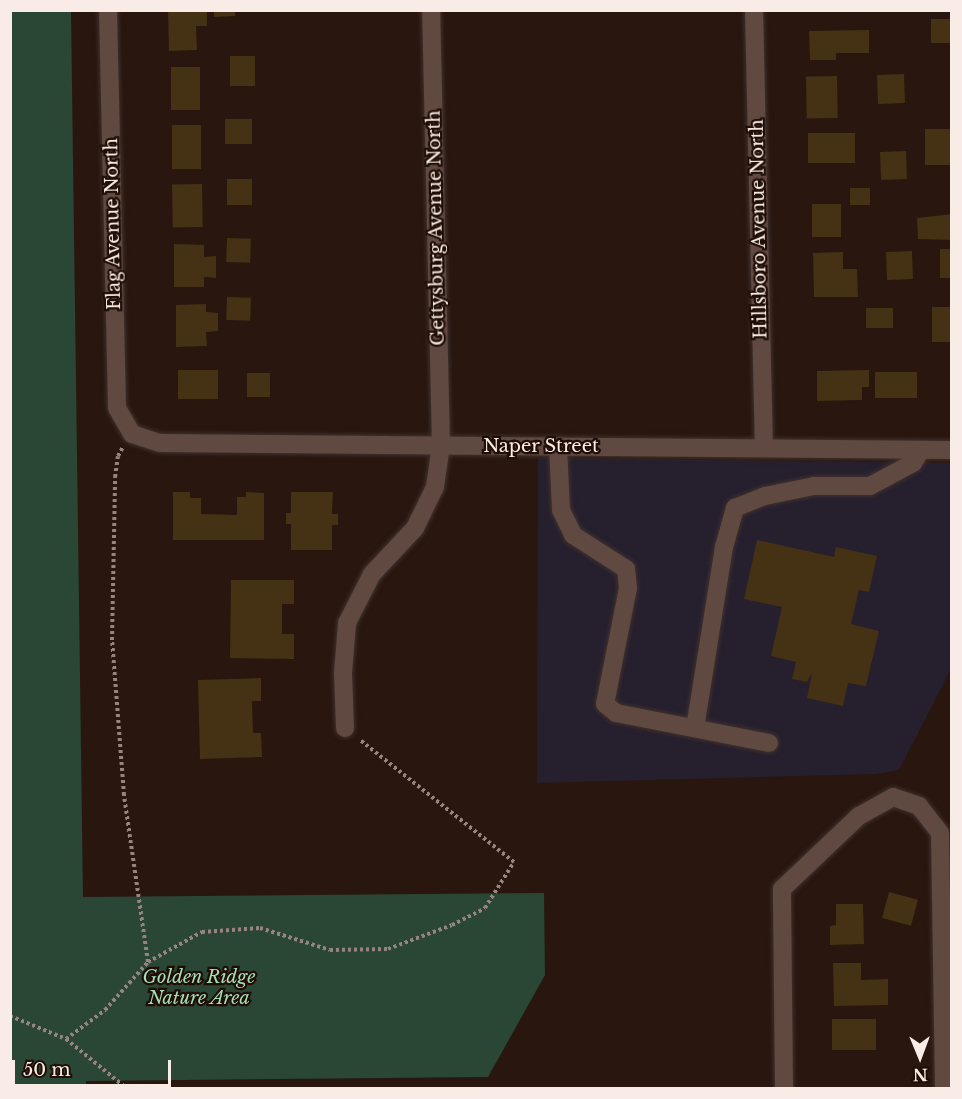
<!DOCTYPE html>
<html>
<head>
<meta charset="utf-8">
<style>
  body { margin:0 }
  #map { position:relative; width:962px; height:1099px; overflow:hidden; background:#29160e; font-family:"Libre Baskerville",serif }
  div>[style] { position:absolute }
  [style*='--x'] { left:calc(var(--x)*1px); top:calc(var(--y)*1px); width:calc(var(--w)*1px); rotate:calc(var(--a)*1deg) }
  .commercial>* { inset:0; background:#261f2e }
  .green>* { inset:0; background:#2a4634 }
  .building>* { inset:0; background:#453113; transform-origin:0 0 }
  .path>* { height:4px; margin-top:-2px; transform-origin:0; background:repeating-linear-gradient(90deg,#95857e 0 3px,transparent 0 6px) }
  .roads { filter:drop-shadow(0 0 2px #3f312e) drop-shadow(0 0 2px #3f312e) }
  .minor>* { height:18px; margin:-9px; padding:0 9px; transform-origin:9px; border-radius:9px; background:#604940 }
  span { translate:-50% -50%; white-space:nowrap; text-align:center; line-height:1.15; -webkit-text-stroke:4.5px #1f0d06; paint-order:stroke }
  .street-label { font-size:18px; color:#f9ebe5 }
  .park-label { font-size:18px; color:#a2dfb7; font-style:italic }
  .frame { position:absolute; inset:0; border:12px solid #f9ebe5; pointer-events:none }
  .north { position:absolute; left:890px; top:1027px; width:60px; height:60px; -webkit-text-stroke:4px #1f0d06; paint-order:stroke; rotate:179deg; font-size:16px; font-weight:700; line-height:24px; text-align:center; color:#f9ebe5 }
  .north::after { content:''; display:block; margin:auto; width:21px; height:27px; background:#f9ebe5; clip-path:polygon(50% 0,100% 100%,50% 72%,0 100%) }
  .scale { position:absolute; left:12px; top:1060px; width:159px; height:27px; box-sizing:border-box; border:3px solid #f9ebe5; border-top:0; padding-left:8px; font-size:18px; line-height:21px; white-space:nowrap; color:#f9ebe5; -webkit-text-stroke:4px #1f0d06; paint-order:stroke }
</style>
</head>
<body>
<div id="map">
  <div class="commercial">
    <i style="clip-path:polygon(538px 458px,951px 463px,951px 669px,899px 770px,876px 774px,537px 783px)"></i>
  </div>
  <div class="green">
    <i style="clip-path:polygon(10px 11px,71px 11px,83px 897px,544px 893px,545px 975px,488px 1077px,86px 1081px,86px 1088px,11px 1088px)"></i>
  </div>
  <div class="building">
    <i style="clip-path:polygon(168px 10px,207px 10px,207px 26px,196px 26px,197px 50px,169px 51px)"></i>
    <i style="clip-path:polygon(214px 10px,235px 10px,235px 16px,214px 17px)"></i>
    <i style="left:931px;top:19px;width:21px;height:24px"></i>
    <i style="clip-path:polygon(869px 30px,869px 53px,836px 53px,836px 60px,810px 60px,809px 31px)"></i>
    <i style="left:230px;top:56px;width:25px;height:30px"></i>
    <i style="left:171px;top:67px;width:29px;height:43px"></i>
    <i style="left:904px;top:74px;width:29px;height:27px;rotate:88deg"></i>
    <i style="left:837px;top:76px;width:42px;height:31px;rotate:89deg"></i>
    <i style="left:225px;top:119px;width:27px;height:25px"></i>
    <i style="left:172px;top:125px;width:29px;height:44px"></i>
    <i style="left:951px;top:129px;width:36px;height:26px;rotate:90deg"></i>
    <i style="left:808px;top:133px;width:47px;height:30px"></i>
    <i style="left:906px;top:151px;width:28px;height:26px;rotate:88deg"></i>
    <i style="left:227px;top:179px;width:25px;height:26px"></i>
    <i style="left:202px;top:184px;width:43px;height:30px;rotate:89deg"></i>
    <i style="left:850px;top:188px;width:20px;height:17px"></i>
    <i style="left:812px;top:204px;width:29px;height:33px"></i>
    <i style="clip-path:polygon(952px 214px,952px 240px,918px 239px,917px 218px)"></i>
    <i style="left:227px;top:238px;width:24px;height:24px;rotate:2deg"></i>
    <i style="clip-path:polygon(174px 244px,204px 245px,204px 257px,216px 256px,216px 278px,204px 277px,204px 287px,174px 287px)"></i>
    <i style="left:940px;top:249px;width:12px;height:29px"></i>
    <i style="left:912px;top:251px;width:28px;height:26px;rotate:88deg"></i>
    <i style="clip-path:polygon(843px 252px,843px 269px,857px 269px,858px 297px,814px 297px,813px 253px)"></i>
    <i style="left:227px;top:297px;width:24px;height:23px;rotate:2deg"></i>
    <i style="clip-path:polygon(206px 304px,206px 312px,218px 313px,218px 331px,206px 332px,207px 346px,176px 347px,176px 305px)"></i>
    <i style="left:932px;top:307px;width:20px;height:35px"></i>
    <i style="left:866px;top:308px;width:27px;height:20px"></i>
    <i style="left:178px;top:370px;width:40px;height:29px"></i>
    <i style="clip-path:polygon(869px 370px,869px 387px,862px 387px,862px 400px,817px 401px,817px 371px)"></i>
    <i style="left:917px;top:372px;width:26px;height:42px;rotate:90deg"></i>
    <i style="left:247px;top:373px;width:23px;height:24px"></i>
    <i style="clip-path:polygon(173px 492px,190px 492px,190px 498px,201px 498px,201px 514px,237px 515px,237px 497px,246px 497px,246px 492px,264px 493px,264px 540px,173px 540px)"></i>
    <i style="clip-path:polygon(291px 492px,333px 492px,332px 514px,338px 514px,338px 525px,332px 525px,332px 550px,291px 550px,291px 524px,286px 524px,286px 513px,291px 513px)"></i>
    <i style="clip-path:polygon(757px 540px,834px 557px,836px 547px,877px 556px,869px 592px,859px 590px,851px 624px,879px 631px,866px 686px,848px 683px,843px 706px,807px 698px,812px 673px,807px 682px,792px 679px,796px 662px,771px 656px,782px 607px,744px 599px)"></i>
    <i style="clip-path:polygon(231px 580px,294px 580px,294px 604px,282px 604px,282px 634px,294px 634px,294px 659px,230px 658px)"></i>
    <i style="clip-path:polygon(261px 678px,261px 701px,252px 701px,253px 733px,261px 733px,262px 757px,200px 759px,198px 680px)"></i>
    <i style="left:889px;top:892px;width:30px;height:27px;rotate:15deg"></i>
    <i style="clip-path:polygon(836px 904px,863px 904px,864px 944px,830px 945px,830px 926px,836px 925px)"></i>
    <i style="clip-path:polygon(833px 963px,861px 963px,861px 980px,888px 979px,888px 1005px,834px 1006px)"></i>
    <i style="left:832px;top:1019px;width:44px;height:31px"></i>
  </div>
  <div class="path">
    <i style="--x:148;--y:962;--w:62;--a:-29.1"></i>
    <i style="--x:202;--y:932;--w:58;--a:-3.9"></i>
    <i style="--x:260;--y:928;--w:73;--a:17.4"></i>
    <i style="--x:330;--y:950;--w:58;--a:-1"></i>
    <i style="--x:388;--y:949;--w:68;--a:-20.6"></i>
    <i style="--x:452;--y:925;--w:37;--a:-27"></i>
    <i style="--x:485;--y:908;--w:54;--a:-57.8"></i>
    <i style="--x:514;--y:862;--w:196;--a:-141.6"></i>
    <i style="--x:10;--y:1016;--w:61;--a:22.3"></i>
    <i style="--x:66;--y:1039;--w:77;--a:39.2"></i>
    <i style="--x:66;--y:1039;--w:49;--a:-36.6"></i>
    <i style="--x:105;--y:1010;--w:64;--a:-48.1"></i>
    <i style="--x:148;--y:962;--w:169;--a:-98.2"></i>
    <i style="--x:124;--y:795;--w:155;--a:-94.4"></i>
    <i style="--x:112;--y:640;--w:163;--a:-88.9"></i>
    <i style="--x:115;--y:477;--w:21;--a:-82"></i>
    <i style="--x:118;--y:456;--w:10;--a:-61"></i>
  </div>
  <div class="roads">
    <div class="minor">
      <i style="--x:108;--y:10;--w:398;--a:88.7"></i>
      <i style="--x:117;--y:408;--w:30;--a:60"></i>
      <i style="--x:132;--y:434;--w:29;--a:18"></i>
      <i style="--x:160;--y:443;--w:792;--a:0.51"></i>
      <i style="--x:754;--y:10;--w:437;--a:88.7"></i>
      <i style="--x:558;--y:446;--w:64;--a:87.3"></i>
      <i style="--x:561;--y:510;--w:28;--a:64"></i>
      <i style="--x:573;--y:535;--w:63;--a:32.7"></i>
      <i style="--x:626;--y:569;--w:19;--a:84"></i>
      <i style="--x:628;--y:588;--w:118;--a:101.2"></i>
      <i style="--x:605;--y:704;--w:14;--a:39"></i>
      <i style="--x:616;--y:713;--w:156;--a:11.1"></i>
      <i style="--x:345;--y:728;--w:55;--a:-92.1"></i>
      <i style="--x:343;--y:673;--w:50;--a:-85.4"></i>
      <i style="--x:347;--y:623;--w:55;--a:-63"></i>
      <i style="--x:372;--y:574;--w:63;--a:-46.9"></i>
      <i style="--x:415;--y:528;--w:46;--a:-64"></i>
      <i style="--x:435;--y:487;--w:42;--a:-81.9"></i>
      <i style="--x:441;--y:445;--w:435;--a:-91.3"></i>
      <i style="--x:695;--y:728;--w:183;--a:-80.9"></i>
      <i style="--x:724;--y:547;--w:41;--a:-74.2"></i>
      <i style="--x:735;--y:508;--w:32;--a:-22"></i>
      <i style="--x:765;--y:496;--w:50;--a:-11.5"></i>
      <i style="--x:814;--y:486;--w:56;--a:0"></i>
      <i style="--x:870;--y:486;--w:49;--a:-28.1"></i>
      <i style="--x:913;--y:463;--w:15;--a:-58"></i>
      <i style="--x:784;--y:1088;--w:199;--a:-90.6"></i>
      <i style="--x:782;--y:889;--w:106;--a:-43.5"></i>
      <i style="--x:859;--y:816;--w:39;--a:-29"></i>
      <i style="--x:893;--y:797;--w:28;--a:19"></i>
      <i style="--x:919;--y:806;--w:34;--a:52"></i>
      <i style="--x:940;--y:833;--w:255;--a:89.1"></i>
    </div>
  </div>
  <div class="street-label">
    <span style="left:113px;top:224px;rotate:-91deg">Flag Avenue North</span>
    <span style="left:436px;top:228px;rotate:-91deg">Gettysburg Avenue North</span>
    <span style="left:759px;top:229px;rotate:-91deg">Hillsboro Avenue North</span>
    <span style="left:541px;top:446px">Naper Street</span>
  </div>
  <div class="park-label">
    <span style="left:199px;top:988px">Golden Ridge<br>Nature Area</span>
  </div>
  <div class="frame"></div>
  <div class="north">N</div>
  <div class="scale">50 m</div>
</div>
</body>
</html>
